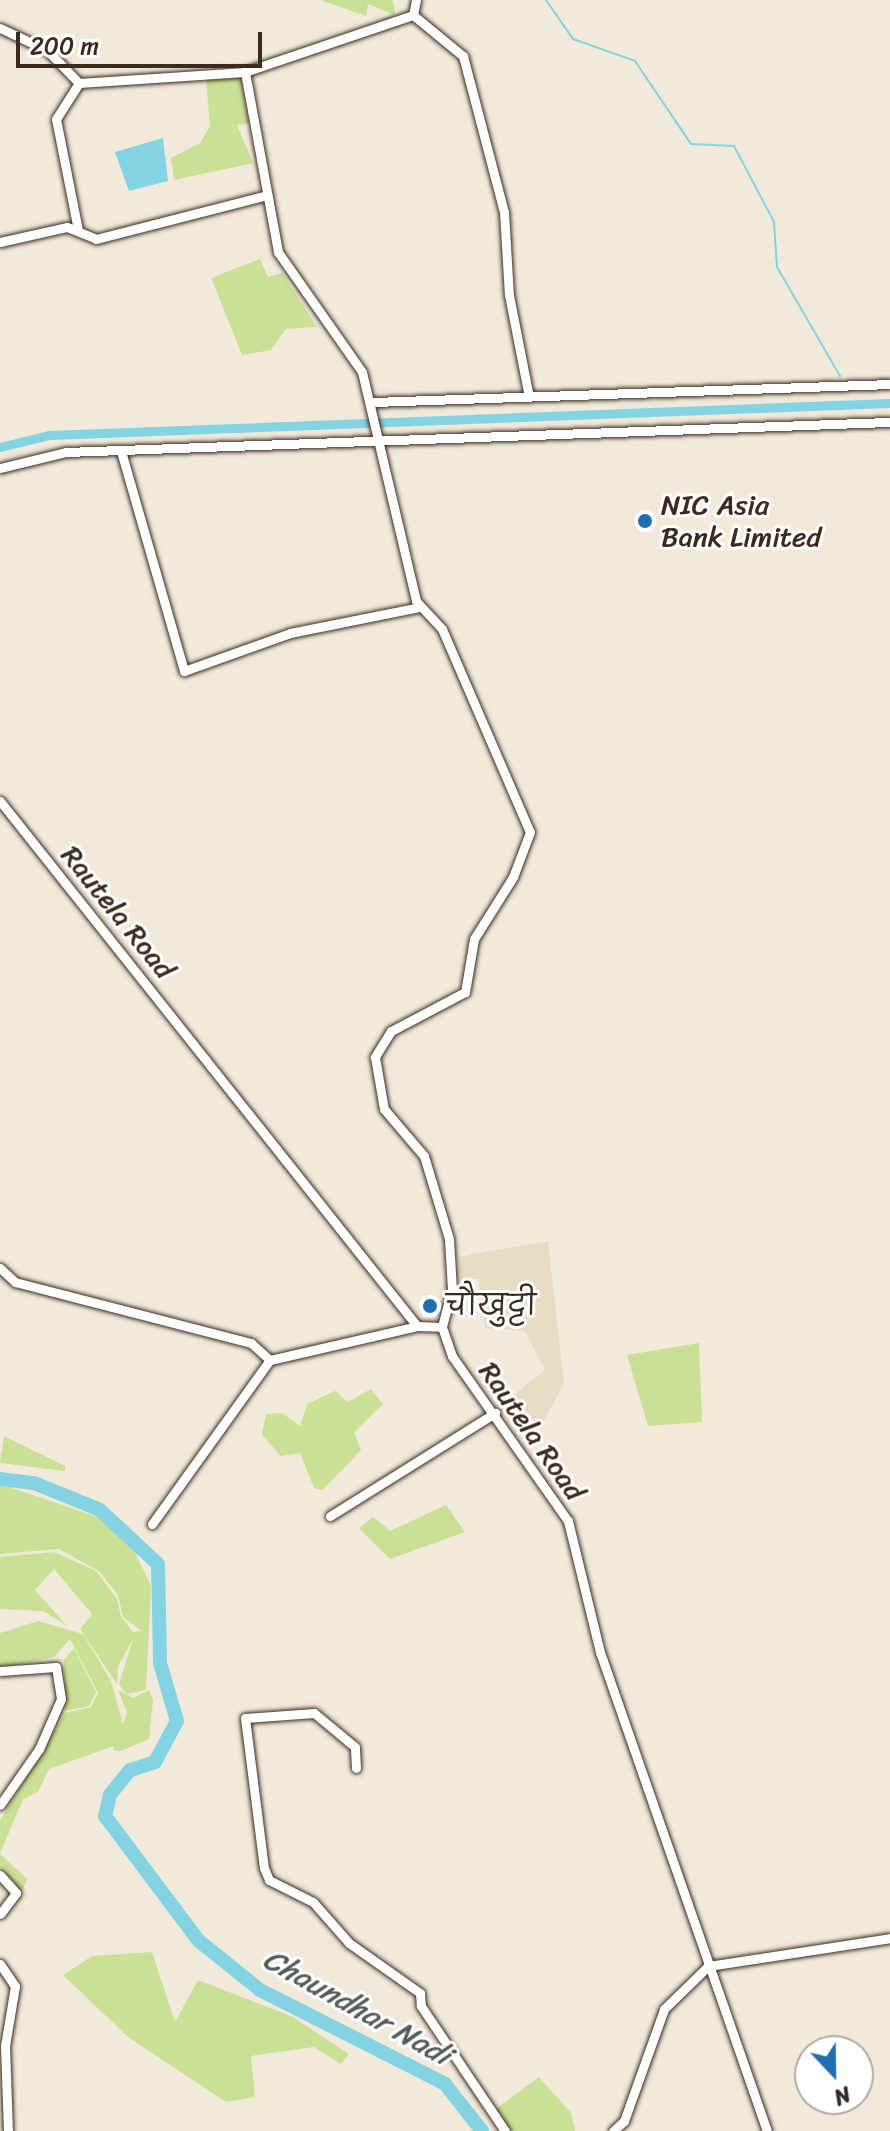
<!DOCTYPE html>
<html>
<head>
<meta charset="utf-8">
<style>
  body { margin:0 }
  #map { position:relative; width:890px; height:2131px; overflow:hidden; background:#f1eadb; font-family:Sriracha,"Playpen Sans Deva",sans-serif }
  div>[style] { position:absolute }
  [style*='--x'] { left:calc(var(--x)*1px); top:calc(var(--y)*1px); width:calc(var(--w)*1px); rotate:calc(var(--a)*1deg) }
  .built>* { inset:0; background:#e7dbc2 }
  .green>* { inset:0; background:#cae095 }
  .water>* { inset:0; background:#84d3e2 }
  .stream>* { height:2px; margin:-1px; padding:0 1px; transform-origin:1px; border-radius:1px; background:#84d3e2 }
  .canal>* { height:9px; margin:-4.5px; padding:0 4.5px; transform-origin:4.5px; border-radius:4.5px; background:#84d3e2 }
  .river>* { height:14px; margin:-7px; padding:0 7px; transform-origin:7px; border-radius:7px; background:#84d3e2 }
  .roads { filter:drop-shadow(0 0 2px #3b2a1e) drop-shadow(0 0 2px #3b2a1e) }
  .street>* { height:9px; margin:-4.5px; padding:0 4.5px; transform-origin:4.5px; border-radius:4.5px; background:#fff }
  .dots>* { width:22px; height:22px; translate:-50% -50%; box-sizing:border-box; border:4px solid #fff; border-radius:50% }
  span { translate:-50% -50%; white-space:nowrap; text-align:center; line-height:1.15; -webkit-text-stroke:6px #fff; paint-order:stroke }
  .poi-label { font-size:28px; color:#3b2a1e }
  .left { translate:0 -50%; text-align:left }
  .street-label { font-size:28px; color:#3b2a1e }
  .water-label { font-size:30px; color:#515d59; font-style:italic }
  .north { position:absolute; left:794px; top:2035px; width:80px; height:80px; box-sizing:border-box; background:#fff; border:2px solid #b1aaa5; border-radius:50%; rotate:158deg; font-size:22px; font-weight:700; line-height:32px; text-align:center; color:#3b2a1e }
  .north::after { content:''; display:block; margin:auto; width:28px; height:36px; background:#1f6fb2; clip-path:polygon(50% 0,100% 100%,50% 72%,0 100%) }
  .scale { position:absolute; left:16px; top:32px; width:246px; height:36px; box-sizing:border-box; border:4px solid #3b2a1e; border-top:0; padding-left:10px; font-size:24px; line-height:28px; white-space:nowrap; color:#3b2a1e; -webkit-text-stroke:6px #fff; paint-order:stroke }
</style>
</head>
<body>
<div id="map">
  <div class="built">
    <i style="clip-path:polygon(548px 1241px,564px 1384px,533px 1440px,500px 1406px,545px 1370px,525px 1331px,485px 1328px,478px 1279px,460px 1279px,458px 1257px)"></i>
  </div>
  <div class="green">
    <i style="clip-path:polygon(320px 0,393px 0,395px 15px,368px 4px,366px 16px)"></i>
    <i style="clip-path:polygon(240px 76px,249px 123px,237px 125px,253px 163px,174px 180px,171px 158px,200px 143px,210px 126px,206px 79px)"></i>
    <i style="clip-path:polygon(260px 259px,268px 277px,282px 273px,317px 327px,286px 329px,271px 350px,242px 355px,211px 278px)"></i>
    <i style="clip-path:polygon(699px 1343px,702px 1422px,648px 1426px,627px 1355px)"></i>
    <i style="clip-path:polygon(371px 1389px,383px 1404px,354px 1432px,361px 1450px,323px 1490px,314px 1488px,300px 1453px,281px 1456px,262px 1435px,266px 1414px,282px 1413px,300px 1426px,307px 1404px,335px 1391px,348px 1402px)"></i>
    <i style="clip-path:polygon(4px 1436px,65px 1466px,65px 1471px,0 1463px)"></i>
    <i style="clip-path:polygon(0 1484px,101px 1518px,133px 1548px,151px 1586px,146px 1690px,126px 1694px,119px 1684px,133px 1639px,118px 1666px,117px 1684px,80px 1629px,92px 1614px,54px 1569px,35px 1590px,67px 1626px,43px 1611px,0 1609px,0 1557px,54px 1552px,96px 1571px,117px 1599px,121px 1617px,133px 1632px,142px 1631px,123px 1617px,118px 1595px,99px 1571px,59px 1549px,0 1554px)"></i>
    <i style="clip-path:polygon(446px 1505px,465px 1532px,390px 1559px,359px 1528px,373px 1517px,390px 1531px)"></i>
    <i style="clip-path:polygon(38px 1621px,83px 1634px,111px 1681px,124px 1728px,117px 1745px,49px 1769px,38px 1792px,23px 1799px,0 1854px,27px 1879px,22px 1892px,0 1868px,0 1820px,65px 1713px,91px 1707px,98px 1693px,70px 1639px,54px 1657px,0 1668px,0 1633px)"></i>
    <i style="clip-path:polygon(74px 1648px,96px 1692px,89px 1706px,65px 1711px,64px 1660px)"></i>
    <i style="clip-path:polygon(118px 1690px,133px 1698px,149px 1690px,153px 1700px,149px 1739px,121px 1751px,113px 1750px,127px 1713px)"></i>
    <i style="clip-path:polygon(152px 1952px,175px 2022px,198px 1980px,291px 2016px,349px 2054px,341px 2064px,314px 2047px,251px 2056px,255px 2097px,226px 2102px,128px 2037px,63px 1975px,92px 1956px)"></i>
    <i style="clip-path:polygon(539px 2077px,571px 2113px,575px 2131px,509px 2131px,496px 2109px)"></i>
  </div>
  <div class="water">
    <i style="clip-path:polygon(163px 138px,168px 181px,129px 191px,115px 152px)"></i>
  </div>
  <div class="stream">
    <i style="--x:546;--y:0;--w:47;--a:55.3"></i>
    <i style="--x:573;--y:39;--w:66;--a:19.5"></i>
    <i style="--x:635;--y:61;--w:100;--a:56"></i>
    <i style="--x:691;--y:144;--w:43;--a:2.7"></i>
    <i style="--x:734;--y:146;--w:86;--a:62.2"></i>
    <i style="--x:774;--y:222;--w:45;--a:86.2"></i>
    <i style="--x:777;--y:267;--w:126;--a:60"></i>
  </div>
  <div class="canal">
    <i style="--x:0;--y:447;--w:50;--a:-13.8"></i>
    <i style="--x:49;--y:435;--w:842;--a:-2.18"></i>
  </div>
  <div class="river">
    <i style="--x:0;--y:1479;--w:34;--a:7"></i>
    <i style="--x:34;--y:1483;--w:71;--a:22.2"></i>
    <i style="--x:100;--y:1510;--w:79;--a:43"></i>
    <i style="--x:158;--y:1564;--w:99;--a:88.8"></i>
    <i style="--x:160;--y:1663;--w:60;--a:73.7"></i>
    <i style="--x:177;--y:1721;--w:47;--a:118.2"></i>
    <i style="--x:155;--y:1762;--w:26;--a:162"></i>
    <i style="--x:130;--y:1770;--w:32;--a:129"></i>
    <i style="--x:110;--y:1795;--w:22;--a:103"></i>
    <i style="--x:105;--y:1816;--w:156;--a:53.1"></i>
    <i style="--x:199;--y:1941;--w:78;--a:38.8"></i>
    <i style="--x:260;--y:1990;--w:208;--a:26.9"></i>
    <i style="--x:445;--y:2084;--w:60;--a:51.8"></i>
  </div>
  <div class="roads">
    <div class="street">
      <i style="--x:416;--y:0;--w:15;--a:101"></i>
      <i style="--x:413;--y:15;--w:177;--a:161.3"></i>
      <i style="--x:245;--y:72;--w:183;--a:79.6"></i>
      <i style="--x:278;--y:252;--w:146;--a:55"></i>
      <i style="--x:362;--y:372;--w:235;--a:76.7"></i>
      <i style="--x:416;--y:601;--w:38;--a:47"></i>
      <i style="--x:442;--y:629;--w:221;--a:66.6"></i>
      <i style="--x:530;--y:832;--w:48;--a:110.7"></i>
      <i style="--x:513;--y:877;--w:73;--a:122.2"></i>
      <i style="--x:474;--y:939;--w:54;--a:99.6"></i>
      <i style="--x:465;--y:992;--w:84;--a:152.2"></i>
      <i style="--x:391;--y:1031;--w:31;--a:122"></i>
      <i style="--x:375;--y:1057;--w:53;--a:80.2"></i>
      <i style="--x:384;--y:1109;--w:62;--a:49.6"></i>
      <i style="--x:424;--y:1156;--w:87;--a:73.2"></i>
      <i style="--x:449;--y:1239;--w:50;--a:86.6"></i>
      <i style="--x:452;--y:1289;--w:39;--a:105"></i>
      <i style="--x:413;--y:15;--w:65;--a:39.4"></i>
      <i style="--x:463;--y:56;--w:161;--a:75.3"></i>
      <i style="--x:504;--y:212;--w:83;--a:86.6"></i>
      <i style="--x:509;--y:295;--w:104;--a:78.9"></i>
      <i style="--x:0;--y:28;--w:52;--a:25.1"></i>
      <i style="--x:47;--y:50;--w:46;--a:45.9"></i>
      <i style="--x:79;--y:83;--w:166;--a:-3.8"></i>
      <i style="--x:78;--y:230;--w:113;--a:-101.2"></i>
      <i style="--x:56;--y:119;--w:43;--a:-57.4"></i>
      <i style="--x:0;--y:242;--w:69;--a:-12.6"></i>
      <i style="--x:67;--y:227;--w:31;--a:22"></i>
      <i style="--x:96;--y:239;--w:177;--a:-14.4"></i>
      <i style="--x:373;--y:402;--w:517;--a:-1.99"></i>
      <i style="--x:121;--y:451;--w:229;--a:74"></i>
      <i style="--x:184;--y:671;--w:113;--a:-19.7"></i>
      <i style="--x:290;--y:633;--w:133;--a:-11.3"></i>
      <i style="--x:0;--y:468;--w:68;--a:-13.6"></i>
      <i style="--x:66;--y:452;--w:825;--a:-2.09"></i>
      <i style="--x:0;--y:801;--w:670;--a:51.54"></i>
      <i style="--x:0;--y:1268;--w:21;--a:43"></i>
      <i style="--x:15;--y:1282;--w:244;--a:14.5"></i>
      <i style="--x:251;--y:1343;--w:25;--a:42"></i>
      <i style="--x:442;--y:1327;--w:31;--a:71"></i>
      <i style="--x:452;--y:1356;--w:202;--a:54.9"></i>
      <i style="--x:568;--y:1521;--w:135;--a:76.3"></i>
      <i style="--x:600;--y:1652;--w:507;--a:70.78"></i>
      <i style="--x:330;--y:1516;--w:195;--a:-32"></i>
      <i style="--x:152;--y:1524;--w:202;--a:-54.3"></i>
      <i style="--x:270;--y:1360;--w:151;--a:-13"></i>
      <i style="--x:417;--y:1326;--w:25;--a:2"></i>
      <i style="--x:0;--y:1671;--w:56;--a:-4.1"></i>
      <i style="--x:56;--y:1667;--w:32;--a:81"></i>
      <i style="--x:61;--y:1699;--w:55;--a:113.7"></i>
      <i style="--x:39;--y:1749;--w:68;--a:124.9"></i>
      <i style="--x:356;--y:1768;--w:21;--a:-93"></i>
      <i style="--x:355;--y:1747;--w:53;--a:-140.3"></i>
      <i style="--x:314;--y:1713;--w:69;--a:175.9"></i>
      <i style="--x:245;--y:1718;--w:151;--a:82.8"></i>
      <i style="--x:264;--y:1868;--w:13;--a:67"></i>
      <i style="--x:269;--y:1880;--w:49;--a:26.6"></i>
      <i style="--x:313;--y:1902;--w:55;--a:48.7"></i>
      <i style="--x:349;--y:1943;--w:87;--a:35.2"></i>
      <i style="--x:420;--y:1993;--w:13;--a:86"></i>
      <i style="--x:421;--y:2006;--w:151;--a:56.1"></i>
      <i style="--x:0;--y:1875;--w:24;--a:48"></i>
      <i style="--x:16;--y:1893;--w:26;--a:127"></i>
      <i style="--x:0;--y:1964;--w:27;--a:56"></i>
      <i style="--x:15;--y:1986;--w:61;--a:99.5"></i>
      <i style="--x:5;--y:2046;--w:85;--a:88"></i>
      <i style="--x:613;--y:2131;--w:15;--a:-42"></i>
      <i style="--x:624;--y:2121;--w:119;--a:-70.3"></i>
      <i style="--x:664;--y:2009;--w:62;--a:-44.3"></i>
      <i style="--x:708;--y:1966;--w:184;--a:-8.7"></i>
    </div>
  </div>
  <div class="dots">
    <i style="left:645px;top:521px;background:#1f6fb2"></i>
    <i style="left:430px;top:1306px;background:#1f6fb2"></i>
  </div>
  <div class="poi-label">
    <span class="left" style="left:661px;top:521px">NIC Asia<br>Bank Limited</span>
    <span class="left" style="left:446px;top:1306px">चौखुट्टी</span>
  </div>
  <div class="street-label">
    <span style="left:118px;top:912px;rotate:51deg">Rautela Road</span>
    <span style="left:532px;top:1431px;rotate:55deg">Rautela Road</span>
  </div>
  <div class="water-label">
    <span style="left:357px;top:2007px;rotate:29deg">Chaundhar Nadi</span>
  </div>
  <div class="north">N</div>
  <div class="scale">200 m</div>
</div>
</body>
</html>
